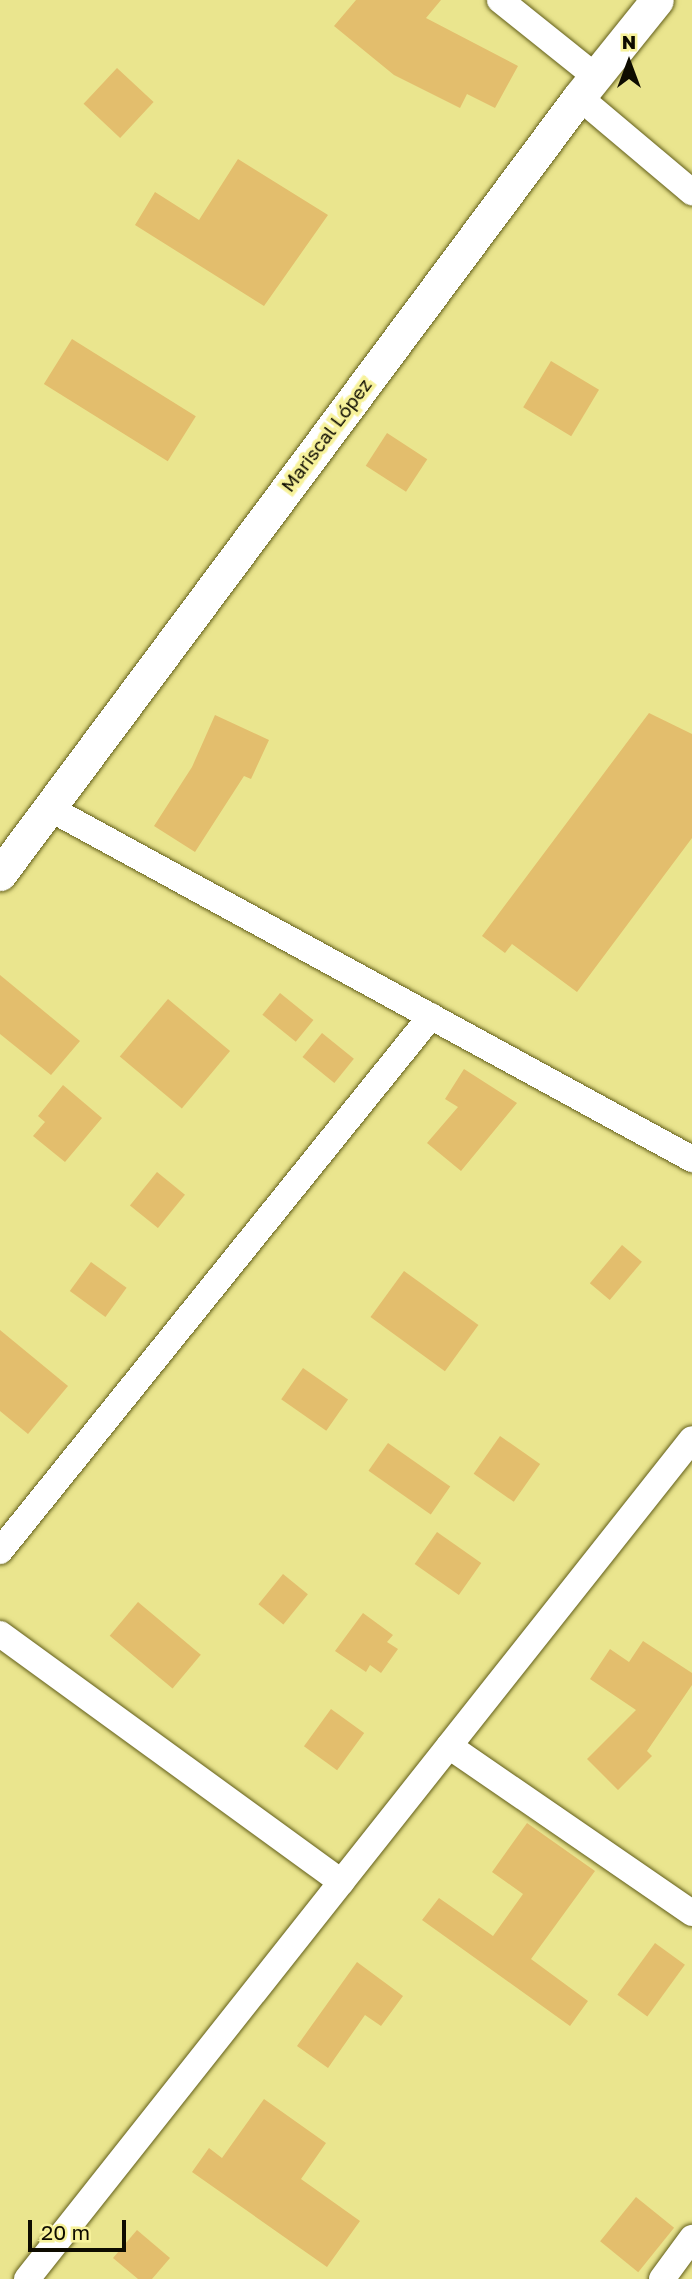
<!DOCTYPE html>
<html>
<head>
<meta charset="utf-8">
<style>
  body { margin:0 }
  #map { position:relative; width:692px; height:2279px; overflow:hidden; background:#eae58e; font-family:"Golos Text",sans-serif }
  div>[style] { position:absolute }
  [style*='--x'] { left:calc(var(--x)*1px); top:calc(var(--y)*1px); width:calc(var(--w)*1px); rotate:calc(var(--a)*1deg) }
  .building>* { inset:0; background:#e3be6d; transform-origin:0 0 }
  .roads { filter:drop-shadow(0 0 2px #625e1a) drop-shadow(0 0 2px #625e1a) }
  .minor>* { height:26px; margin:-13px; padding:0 13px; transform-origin:13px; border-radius:13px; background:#fff }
  .tertiary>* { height:33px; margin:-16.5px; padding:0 16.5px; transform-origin:16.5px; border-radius:16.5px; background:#fff }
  span { translate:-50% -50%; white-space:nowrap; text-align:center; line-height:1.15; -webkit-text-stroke:7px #f7f29b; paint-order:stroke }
  .street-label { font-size:19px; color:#0e0c00 }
  .north { position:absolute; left:594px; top:28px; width:70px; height:70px; -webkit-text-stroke:5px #f7f29b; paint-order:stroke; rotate:0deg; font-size:19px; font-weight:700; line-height:28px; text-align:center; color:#0e0c00 }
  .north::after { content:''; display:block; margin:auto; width:24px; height:32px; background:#0e0c00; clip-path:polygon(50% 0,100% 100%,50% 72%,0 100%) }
  .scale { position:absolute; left:28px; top:2220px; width:98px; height:32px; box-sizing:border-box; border:4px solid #0e0c00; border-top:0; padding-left:9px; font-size:21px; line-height:24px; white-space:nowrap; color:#0e0c00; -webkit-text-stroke:5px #f7f29b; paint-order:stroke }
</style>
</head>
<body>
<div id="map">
  <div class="building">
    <i style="clip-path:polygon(356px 0,441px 0,426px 18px,518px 66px,495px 108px,467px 94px,460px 108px,394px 75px,334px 26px)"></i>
    <i style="left:117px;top:68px;width:50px;height:49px;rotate:43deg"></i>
    <i style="clip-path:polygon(238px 159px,328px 215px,264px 306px,135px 225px,155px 192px,199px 220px)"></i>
    <i style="left:72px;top:339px;width:146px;height:53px;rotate:32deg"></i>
    <i style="left:551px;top:361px;width:56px;height:54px;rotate:31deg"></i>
    <i style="left:387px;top:433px;width:48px;height:39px;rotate:33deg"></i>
    <i style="clip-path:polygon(649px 713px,692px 734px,692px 838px,577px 992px,512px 944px,505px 953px,482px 936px)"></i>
    <i style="clip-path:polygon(215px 715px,269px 740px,251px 779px,244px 776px,195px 852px,154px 826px,192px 767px)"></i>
    <i style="clip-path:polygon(0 975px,80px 1041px,51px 1075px,0 1034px)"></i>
    <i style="left:280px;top:993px;width:43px;height:28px;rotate:39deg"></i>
    <i style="left:168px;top:999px;width:81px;height:75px;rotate:40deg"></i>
    <i style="left:322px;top:1033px;width:41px;height:31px;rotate:39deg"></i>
    <i style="clip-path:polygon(464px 1069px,517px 1103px,461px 1171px,427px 1143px,458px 1107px,445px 1099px)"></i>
    <i style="clip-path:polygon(63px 1085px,102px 1118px,65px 1162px,33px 1136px,45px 1122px,38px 1116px)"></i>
    <i style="left:157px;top:1172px;width:36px;height:43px;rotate:39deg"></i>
    <i style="left:622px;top:1245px;width:26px;height:50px;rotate:40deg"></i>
    <i style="left:91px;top:1262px;width:44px;height:36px;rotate:36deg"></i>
    <i style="left:404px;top:1271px;width:92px;height:57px;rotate:36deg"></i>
    <i style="clip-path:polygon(0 1330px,68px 1386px,28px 1434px,0 1411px)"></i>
    <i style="left:303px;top:1368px;width:55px;height:38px;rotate:35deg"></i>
    <i style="left:500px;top:1436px;width:49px;height:46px;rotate:35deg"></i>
    <i style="left:388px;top:1443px;width:76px;height:34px;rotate:35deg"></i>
    <i style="left:437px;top:1532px;width:54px;height:39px;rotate:35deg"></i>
    <i style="left:283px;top:1574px;width:32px;height:39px;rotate:39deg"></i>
    <i style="left:138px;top:1602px;width:82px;height:44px;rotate:40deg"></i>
    <i style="clip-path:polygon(363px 1613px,393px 1635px,387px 1642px,398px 1649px,381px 1673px,370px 1665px,366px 1672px,335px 1651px)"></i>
    <i style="clip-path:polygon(643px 1641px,692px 1673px,692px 1685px,647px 1751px,652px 1756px,618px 1790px,587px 1759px,636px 1710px,590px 1679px,610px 1649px,629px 1662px)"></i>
    <i style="left:331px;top:1709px;width:41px;height:46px;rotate:36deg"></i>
    <i style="clip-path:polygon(527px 1823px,595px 1871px,531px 1959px,588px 2001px,570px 2026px,422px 1920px,439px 1898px,493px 1936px,523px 1894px,492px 1872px)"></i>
    <i style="left:655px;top:1943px;width:37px;height:64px;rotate:36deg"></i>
    <i style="clip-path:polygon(357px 1962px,403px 1996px,381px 2026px,365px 2015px,328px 2068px,297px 2046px)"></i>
    <i style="clip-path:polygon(264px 2099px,326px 2143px,301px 2179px,360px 2221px,327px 2267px,192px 2172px,209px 2148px,222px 2158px)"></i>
    <i style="left:636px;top:2197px;width:49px;height:57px;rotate:39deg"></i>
    <i style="clip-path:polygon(137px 2230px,170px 2258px,152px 2279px,138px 2279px,113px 2258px)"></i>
  </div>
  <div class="roads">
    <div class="minor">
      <i style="--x:500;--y:0;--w:122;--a:38.7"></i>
      <i style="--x:579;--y:97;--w:148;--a:40.1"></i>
      <i style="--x:49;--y:808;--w:733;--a:28.63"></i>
      <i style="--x:0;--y:1551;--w:687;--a:-51.14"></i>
      <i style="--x:0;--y:1634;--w:422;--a:36"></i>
      <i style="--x:449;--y:1746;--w:295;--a:34.5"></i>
      <i style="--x:27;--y:2279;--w:1071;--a:-51.63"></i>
      <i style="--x:662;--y:2279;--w:51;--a:-53.8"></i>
    </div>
    <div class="tertiary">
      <i style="--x:0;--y:874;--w:969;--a:-53.31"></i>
      <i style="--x:579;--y:97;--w:124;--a:-51.2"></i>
    </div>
  </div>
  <div class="street-label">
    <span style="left:326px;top:435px;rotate:-53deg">Mariscal López</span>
  </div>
  <div class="north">N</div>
  <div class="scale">20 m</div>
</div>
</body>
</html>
